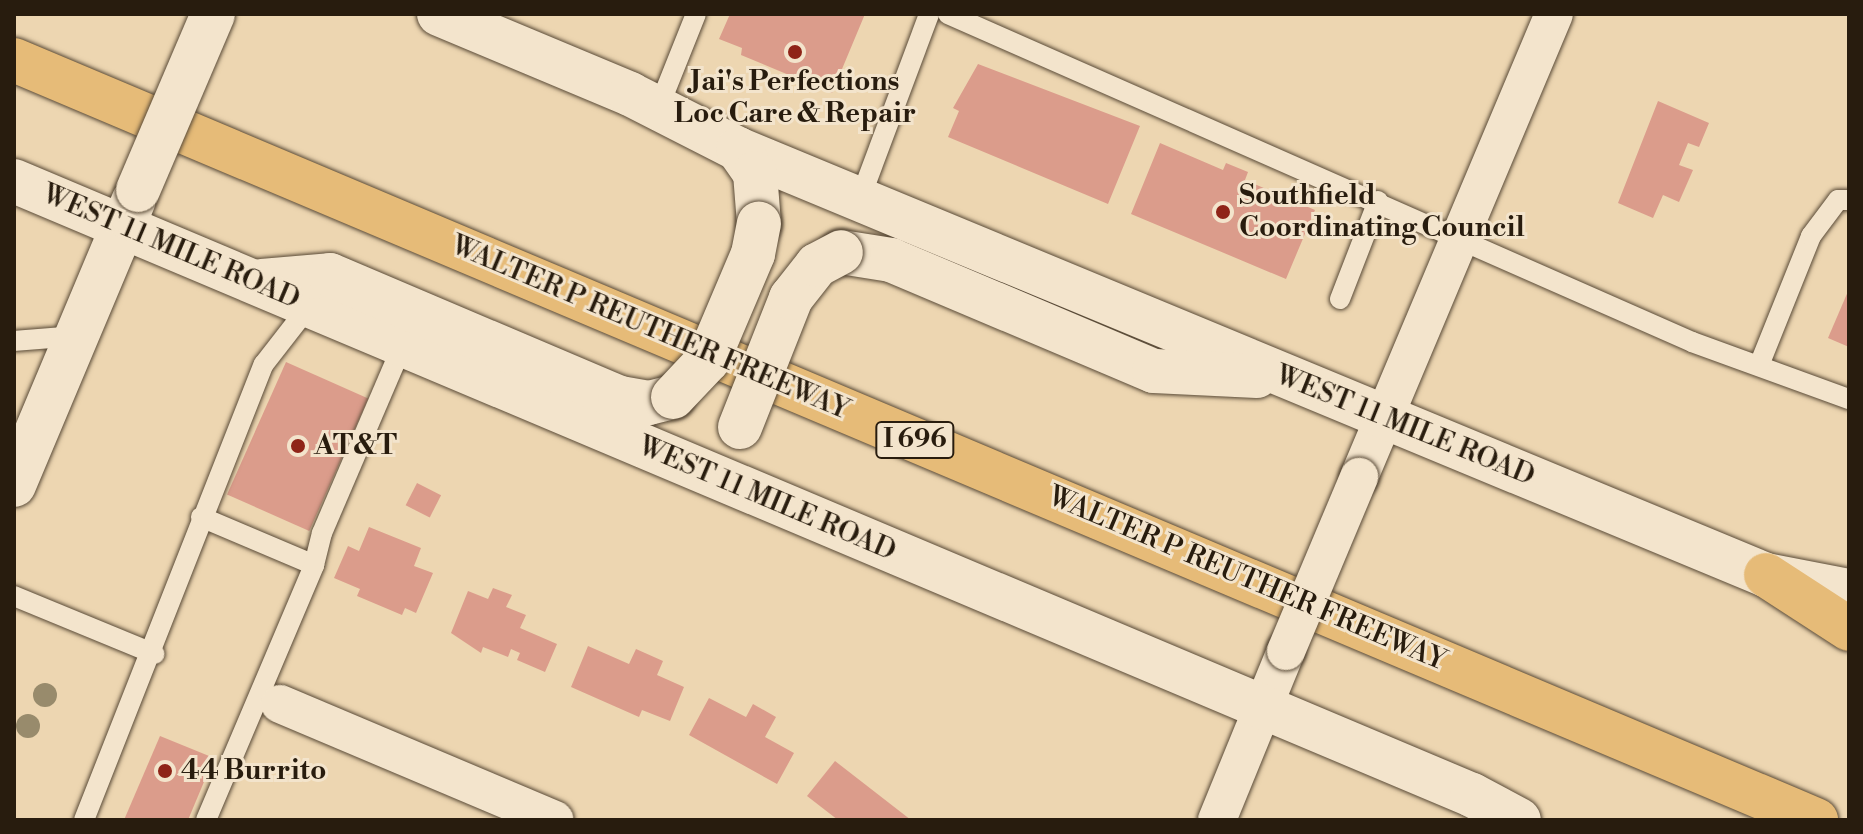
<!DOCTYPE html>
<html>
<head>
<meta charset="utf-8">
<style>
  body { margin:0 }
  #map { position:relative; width:1863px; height:834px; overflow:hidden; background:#edd6b1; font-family:"Libre Bodoni",serif }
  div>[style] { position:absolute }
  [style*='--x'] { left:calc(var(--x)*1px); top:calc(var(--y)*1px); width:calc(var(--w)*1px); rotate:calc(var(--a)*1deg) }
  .building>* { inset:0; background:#db9c8b; transform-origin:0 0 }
  .roads { filter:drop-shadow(0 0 2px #594a37) drop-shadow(0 0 2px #594a37) }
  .service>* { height:20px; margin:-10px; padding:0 10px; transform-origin:10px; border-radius:10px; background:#f3e4cc }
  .minor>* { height:38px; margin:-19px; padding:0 19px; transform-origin:19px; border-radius:19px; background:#f3e4cc }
  .secondary>* { height:44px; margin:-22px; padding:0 22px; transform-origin:22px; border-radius:22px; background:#f3e4cc }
  .motorway>* { height:44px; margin:-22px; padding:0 22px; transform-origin:22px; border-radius:22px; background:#e6bb78 }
  .bridges { filter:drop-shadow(0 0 2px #594a37) drop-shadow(0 0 2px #594a37) }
  .minor-bridge>* { height:38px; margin:-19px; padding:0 19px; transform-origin:19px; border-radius:19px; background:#f3e4cc }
  .secondary-bridge>* { height:44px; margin:-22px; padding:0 22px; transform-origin:22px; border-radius:22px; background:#f3e4cc }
  .trees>* { width:24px; height:24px; margin:-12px; border-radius:50%; background:#988b6c }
  .dots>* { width:22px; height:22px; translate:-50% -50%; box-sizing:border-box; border:4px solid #f3e4cc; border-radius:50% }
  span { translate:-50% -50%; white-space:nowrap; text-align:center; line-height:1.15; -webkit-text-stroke:6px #f3e4cc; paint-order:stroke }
  .shield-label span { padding:2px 6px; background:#f3e4cc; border:2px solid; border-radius:6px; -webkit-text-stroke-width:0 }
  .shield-label { font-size:26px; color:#281c0e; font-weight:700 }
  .poi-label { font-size:28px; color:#281c0e; font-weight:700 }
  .left { translate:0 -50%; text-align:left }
  .street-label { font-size:28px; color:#281c0e }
  .frame { position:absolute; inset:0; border:16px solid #281c0e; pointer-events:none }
</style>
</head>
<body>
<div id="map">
  <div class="building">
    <i style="clip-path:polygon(730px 14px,865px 14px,832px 93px,741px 55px,742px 48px,719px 39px)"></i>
    <i style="clip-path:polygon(978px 64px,1140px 126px,1108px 204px,948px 137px,959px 111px,953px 108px)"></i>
    <i style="clip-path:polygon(1658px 101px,1709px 123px,1699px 147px,1688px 143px,1679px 165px,1693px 170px,1679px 202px,1663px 195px,1653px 218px,1618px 203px)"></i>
    <i style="clip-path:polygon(1160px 143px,1223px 170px,1226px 163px,1248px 172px,1245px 180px,1315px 210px,1286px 279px,1131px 214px)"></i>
    <i style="clip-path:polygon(1849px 289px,1849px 347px,1828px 338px)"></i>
    <i style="left:286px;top:362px;width:90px;height:145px;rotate:24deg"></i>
    <i style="left:417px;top:483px;width:27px;height:25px;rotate:27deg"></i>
    <i style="clip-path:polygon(369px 527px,421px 548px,414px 566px,433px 573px,416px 613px,405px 608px,402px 615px,357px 596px,360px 589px,334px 578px,348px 546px,359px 551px)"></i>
    <i style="clip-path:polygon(493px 588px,512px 595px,506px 607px,526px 615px,520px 628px,557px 644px,545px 672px,517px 660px,520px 653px,511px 649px,508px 657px,483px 647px,481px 653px,451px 633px,468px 591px,488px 599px)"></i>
    <i style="clip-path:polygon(588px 646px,629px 664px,636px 649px,663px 661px,657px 675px,684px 687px,670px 721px,642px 710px,639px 717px,571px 687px)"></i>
    <i style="clip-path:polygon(709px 698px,746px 717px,753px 704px,776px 717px,765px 737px,794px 753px,777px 784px,689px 735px)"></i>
    <i style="clip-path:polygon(160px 736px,214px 758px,188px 820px,124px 820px)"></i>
    <i style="clip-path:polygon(835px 761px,911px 820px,838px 820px,807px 796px)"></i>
  </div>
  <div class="roads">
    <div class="service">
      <i style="--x:948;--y:14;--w:813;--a:23.79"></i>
      <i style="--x:1692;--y:342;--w:167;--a:20"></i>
      <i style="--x:658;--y:109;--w:102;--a:-68.2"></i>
      <i style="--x:860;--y:199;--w:197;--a:-69.5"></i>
      <i style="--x:1340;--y:299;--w:105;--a:-68.8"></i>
      <i style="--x:14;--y:341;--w:62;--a:-4.6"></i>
      <i style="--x:1760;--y:363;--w:137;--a:-68.1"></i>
      <i style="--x:1811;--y:236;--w:45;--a:-53.1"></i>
      <i style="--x:1838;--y:200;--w:11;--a:0"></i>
      <i style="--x:201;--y:517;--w:123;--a:23"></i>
      <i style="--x:314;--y:565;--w:33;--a:-76"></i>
      <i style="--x:322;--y:533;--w:206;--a:-66.8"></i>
      <i style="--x:14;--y:596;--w:152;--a:22.4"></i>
      <i style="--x:84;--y:820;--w:490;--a:-68.5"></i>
      <i style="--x:264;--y:364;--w:75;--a:-52.1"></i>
      <i style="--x:206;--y:820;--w:277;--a:-67"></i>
    </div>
    <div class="minor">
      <i style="--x:1359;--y:477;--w:502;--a:-67.16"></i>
      <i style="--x:280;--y:704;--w:298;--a:22.9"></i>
      <i style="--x:1217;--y:820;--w:183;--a:-67.8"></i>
    </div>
    <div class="secondary">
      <i style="--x:439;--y:14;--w:207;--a:22.7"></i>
      <i style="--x:630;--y:94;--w:121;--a:27"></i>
      <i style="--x:738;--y:149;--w:1113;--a:22.51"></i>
      <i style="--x:1766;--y:575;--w:85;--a:10.9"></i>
      <i style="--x:738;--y:149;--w:29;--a:55"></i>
      <i style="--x:755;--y:173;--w:51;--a:85.5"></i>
      <i style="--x:14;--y:181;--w:1582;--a:22.84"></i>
      <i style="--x:1472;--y:795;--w:53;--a:28"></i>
      <i style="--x:841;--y:252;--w:51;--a:9.1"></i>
      <i style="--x:891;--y:260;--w:285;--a:22.9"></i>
      <i style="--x:1154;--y:371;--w:103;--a:2.8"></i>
      <i style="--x:262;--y:281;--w:68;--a:-5"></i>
      <i style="--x:330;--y:275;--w:315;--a:23"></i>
      <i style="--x:620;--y:398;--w:29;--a:10"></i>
      <i style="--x:649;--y:403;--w:25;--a:-14"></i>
      <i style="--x:14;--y:485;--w:309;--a:-67.2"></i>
    </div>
    <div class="motorway">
      <i style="--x:14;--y:60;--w:1956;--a:22.87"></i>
      <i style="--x:1766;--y:575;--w:99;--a:33"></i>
    </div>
  </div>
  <div class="bridges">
    <div class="minor-bridge">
      <i style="--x:1286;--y:651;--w:189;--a:-67.2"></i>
    </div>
    <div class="secondary-bridge">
      <i style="--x:138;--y:190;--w:191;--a:-66.9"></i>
      <i style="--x:673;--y:397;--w:51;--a:-46.6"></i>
      <i style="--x:708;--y:360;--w:115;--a:-67"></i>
      <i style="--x:753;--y:254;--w:31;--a:-79"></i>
      <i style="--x:740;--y:427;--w:139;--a:-68.4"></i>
      <i style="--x:791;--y:298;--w:42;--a:-51.8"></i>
      <i style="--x:817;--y:265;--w:27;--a:-28"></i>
    </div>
  </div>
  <div class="trees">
    <i style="left:45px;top:695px"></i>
    <i style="left:28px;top:726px"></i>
  </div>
  <div class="dots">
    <i style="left:795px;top:52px;background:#8f2418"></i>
    <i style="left:1223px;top:212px;background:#8f2418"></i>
    <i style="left:298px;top:446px;background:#8f2418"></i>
    <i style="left:165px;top:771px;background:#8f2418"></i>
  </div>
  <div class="shield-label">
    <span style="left:915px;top:440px">I 696</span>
  </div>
  <div class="poi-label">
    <span style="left:795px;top:98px">Jai's Perfections<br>Loc Care &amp; Repair</span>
    <span class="left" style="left:1239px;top:212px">Southfield<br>Coordinating Council</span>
    <span class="left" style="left:314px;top:446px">AT&amp;T</span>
    <span class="left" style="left:181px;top:771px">44 Burrito</span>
  </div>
  <div class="street-label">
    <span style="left:171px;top:247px;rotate:23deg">WEST 11 MILE ROAD</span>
    <span style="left:650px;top:328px;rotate:23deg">WALTER P REUTHER FREEWAY</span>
    <span style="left:1405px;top:426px;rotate:22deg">WEST 11 MILE ROAD</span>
    <span style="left:767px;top:499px;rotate:23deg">WEST 11 MILE ROAD</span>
    <span style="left:1247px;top:579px;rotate:23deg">WALTER P REUTHER FREEWAY</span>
  </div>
  <div class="frame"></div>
</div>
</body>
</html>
